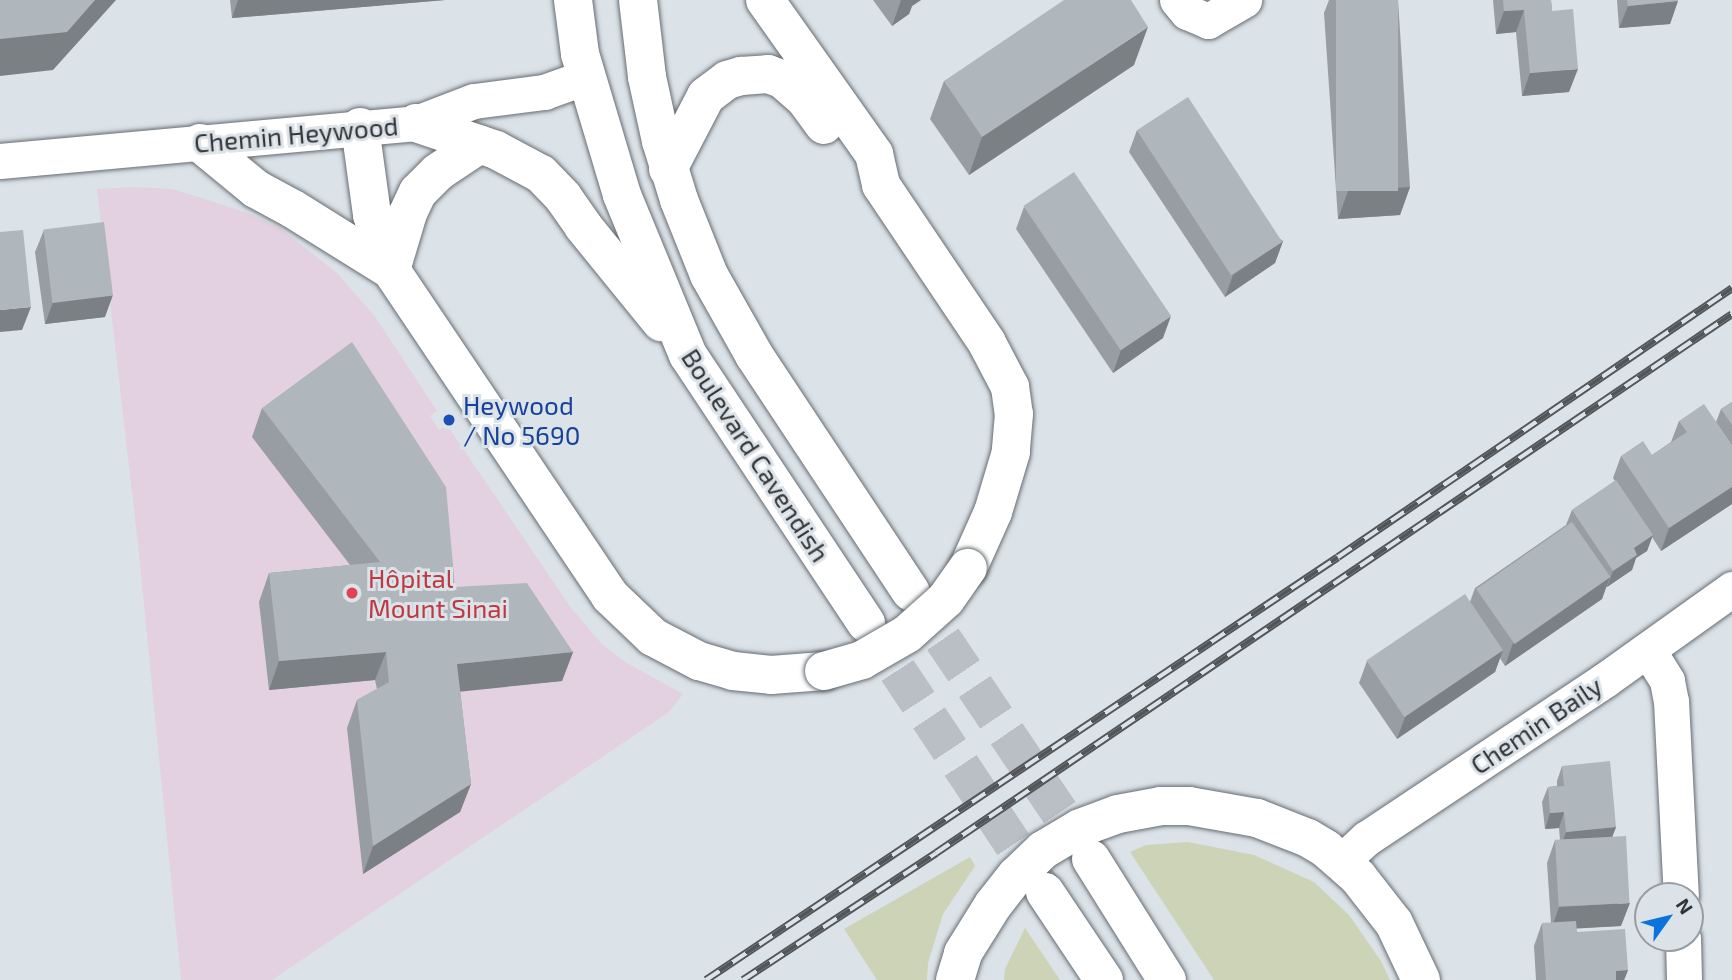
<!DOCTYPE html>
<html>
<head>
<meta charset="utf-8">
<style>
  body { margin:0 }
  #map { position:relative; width:1732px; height:980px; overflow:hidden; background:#dbe2e8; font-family:"Exo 2",sans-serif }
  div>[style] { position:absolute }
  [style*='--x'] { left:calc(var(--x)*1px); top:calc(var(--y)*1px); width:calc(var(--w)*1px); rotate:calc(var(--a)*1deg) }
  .medical>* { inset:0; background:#e3d1e1 }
  .green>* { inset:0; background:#cdd3b7 }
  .secondary-tunnel>* { height:38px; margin-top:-19px; transform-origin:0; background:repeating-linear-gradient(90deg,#b9bfc4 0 38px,transparent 0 57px) }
  .roads { filter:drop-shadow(0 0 2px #676d72) drop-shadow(0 0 2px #676d72) }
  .minor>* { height:35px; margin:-17.5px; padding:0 17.5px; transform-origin:17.5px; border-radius:17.5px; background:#fff }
  .secondary>* { height:38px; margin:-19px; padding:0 19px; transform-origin:19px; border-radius:19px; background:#fff }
  .rail>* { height:8px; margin-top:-4px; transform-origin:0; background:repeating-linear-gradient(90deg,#dbe2e8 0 16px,#535659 0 32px); box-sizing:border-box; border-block:2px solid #535659 }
  .bridges { filter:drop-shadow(0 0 2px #676d72) drop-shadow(0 0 2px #676d72) }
  .secondary-bridge>* { height:38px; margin:-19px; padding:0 19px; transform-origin:19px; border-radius:19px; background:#fff }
  .wall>* { inset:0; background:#979da2 }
  .shaded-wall>* { inset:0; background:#7b8084 }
  .building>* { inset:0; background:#b0b7bc; transform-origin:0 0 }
  .dots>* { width:19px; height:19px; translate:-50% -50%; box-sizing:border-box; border:4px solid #dbe2e8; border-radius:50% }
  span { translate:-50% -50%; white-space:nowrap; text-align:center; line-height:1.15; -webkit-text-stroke:6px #dbe2e8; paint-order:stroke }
  .street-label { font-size:26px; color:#323436 }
  .transit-label { font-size:26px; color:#164399 }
  .left { translate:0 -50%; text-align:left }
  .health-label { font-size:26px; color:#be3a42 }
  .north { position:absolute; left:1634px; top:882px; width:70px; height:70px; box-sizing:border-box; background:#dbe2e8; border:2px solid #979ca1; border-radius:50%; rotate:56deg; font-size:19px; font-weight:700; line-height:28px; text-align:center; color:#323436 }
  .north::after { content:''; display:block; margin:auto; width:24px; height:32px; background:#0b73db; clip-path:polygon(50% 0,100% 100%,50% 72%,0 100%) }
</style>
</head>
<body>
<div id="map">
  <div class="medical">
    <i style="clip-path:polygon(133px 187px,173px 189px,245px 212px,280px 228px,337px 273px,376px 318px,437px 411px,430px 416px,439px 430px,447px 425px,571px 608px,602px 644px,625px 662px,683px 694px,669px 712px,272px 980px,181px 980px,138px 544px,97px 189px)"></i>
  </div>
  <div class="green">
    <i style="clip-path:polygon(1188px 842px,1254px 855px,1314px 882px,1349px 915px,1381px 961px,1390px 980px,1214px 980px,1130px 852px,1146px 845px)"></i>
    <i style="clip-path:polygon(970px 857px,975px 866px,943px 914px,928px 963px,927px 980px,877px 980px,844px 929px)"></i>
    <i style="clip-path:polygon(1025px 928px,1060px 980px,1004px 980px,1005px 969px)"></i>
  </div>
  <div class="secondary-tunnel">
    <i style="--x:911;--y:592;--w:322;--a:56"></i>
    <i style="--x:866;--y:623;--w:323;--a:56.4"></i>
  </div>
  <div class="roads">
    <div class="minor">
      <i style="--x:1177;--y:0;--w:16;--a:50"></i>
      <i style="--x:1187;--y:12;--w:23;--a:23"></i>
      <i style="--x:1208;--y:21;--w:42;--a:-30.3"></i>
      <i style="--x:0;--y:161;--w:418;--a:-5.2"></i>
      <i style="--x:416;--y:123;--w:62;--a:-20.8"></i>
      <i style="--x:474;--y:101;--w:71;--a:-7.3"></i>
      <i style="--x:544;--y:92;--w:45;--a:-19.7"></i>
      <i style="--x:1648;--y:650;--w:36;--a:58"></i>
      <i style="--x:1667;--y:681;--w:20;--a:79"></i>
      <i style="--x:1671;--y:701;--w:195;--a:87.1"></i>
      <i style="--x:1342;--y:861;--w:34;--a:-43"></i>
      <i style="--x:1367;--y:838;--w:287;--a:-33.6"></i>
      <i style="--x:1606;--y:679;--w:155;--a:-35.5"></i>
      <i style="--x:1683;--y:938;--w:42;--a:88.6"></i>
    </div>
    <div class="secondary">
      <i style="--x:573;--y:0;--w:54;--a:82.6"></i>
      <i style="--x:580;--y:54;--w:147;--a:73.4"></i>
      <i style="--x:622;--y:195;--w:173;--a:67.6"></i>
      <i style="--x:688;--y:355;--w:322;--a:56.4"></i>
      <i style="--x:638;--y:0;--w:78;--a:83.3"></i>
      <i style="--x:647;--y:77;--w:66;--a:77.7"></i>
      <i style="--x:661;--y:141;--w:62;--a:73"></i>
      <i style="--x:679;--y:200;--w:81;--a:68.2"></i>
      <i style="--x:709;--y:275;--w:92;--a:60.6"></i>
      <i style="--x:754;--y:355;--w:284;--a:56.5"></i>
      <i style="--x:765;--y:0;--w:189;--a:54.7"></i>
      <i style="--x:874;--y:154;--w:32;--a:77"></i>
      <i style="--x:881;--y:185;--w:190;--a:56.1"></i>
      <i style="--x:987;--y:343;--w:50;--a:62.4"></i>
      <i style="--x:1010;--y:387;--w:27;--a:82"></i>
      <i style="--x:1014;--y:414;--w:38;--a:95"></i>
      <i style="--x:1011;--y:452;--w:63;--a:106.7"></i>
      <i style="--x:993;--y:512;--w:61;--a:114.1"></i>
      <i style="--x:416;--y:123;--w:84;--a:18.6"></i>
      <i style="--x:496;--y:150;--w:51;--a:28.1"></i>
      <i style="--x:541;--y:174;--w:32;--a:46"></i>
      <i style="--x:563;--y:197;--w:35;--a:55"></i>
      <i style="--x:583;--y:226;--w:124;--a:50.9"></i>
      <i style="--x:360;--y:127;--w:89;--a:82.2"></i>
      <i style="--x:372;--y:215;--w:58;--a:70.9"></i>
      <i style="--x:391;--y:270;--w:393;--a:56.1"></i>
      <i style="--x:610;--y:596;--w:59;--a:43.6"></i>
      <i style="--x:653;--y:637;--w:52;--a:27.6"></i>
      <i style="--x:699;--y:661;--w:35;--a:16"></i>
      <i style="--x:733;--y:671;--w:38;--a:6"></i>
      <i style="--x:771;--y:675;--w:53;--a:-4.3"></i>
      <i style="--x:200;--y:143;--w:72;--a:39.4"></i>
      <i style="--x:256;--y:189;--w:42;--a:28.4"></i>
      <i style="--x:293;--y:209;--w:115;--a:31.9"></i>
      <i style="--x:668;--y:169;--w:82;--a:-62.5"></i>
      <i style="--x:706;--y:96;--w:26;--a:-37"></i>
      <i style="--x:727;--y:80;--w:15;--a:-16"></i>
      <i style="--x:741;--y:76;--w:27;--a:-4"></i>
      <i style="--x:768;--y:74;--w:15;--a:20"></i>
      <i style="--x:782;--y:79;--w:30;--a:41"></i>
      <i style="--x:805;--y:99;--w:32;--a:54"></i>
      <i style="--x:391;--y:270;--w:59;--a:-73.4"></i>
      <i style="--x:408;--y:213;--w:23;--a:-65"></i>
      <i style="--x:418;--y:192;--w:28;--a:-45"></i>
      <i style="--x:438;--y:172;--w:50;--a:-33.7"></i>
      <i style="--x:1091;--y:859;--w:143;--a:57.9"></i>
      <i style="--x:1045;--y:892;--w:106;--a:56.2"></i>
      <i style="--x:955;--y:980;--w:28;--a:-73"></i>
      <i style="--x:963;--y:953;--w:57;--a:-58"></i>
      <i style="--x:993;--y:905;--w:37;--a:-52"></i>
      <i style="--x:1016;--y:876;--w:37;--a:-44"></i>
      <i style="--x:1043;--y:850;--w:43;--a:-30.7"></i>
      <i style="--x:1080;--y:828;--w:40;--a:-20.2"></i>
      <i style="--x:1118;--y:814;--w:44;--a:-10.5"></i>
      <i style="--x:1161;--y:806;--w:28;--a:0"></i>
      <i style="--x:1189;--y:806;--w:69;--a:10"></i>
      <i style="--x:1257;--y:818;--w:55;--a:21.4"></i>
      <i style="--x:1308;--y:838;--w:21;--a:31"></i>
      <i style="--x:1326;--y:849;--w:43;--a:41.2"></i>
      <i style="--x:1358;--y:877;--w:58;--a:52"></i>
      <i style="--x:1394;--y:923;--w:63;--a:64.7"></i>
    </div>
  </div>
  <div class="rail">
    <i style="--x:706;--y:980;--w:760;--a:-33.79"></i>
    <i style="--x:1338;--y:557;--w:477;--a:-34.3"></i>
    <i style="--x:743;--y:980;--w:231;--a:-33.3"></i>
    <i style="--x:936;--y:853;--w:961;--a:-34.1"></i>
  </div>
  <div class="bridges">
    <div class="secondary-bridge">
      <i style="--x:824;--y:671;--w:40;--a:-16"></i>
      <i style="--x:862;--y:660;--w:52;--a:-30"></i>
      <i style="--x:907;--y:634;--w:52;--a:-41.9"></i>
      <i style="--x:946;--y:599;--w:38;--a:-55"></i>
    </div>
  </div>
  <div class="wall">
    <i style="clip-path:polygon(230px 0,445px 0,232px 18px)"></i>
    <i style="clip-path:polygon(873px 0,921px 0,912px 6px,909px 14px,892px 26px)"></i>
    <i style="clip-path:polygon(1329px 0,1398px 0,1410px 187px,1400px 215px,1338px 219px,1324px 13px)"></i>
    <i style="clip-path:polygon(1493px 0,1551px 0,1552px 11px,1569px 92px,1522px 96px,1516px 32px,1496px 34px)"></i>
    <i style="clip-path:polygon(1617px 0,1678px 0,1670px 24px,1619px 28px)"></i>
    <i style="clip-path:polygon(1134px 65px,969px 175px,930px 119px,944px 81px)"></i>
    <i style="clip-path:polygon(1137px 130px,1283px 241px,1275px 263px,1225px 297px,1129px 152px)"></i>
    <i style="clip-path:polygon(1024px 207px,1163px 338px,1113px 373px,1016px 229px)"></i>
    <i style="clip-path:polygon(44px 230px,105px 317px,45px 324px,35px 252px)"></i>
    <i style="clip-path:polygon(1732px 402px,1732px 504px,1661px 551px,1652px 537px,1647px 551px,1636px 558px,1632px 570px,1607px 587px,1606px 586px,1602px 599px,1505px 666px,1500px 658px,1495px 672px,1397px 739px,1359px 683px,1367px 661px,1470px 602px,1475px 588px,1566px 525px,1572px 510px,1615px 481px,1613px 478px,1621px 456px,1652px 455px,1671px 442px,1679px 421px,1716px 422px,1721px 409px)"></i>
    <i style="clip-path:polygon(262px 408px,455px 587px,573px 652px,562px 681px,460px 691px,471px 784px,460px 812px,363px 874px,347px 728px,357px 700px,377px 689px,375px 680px,269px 690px,259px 602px,269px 573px,350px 565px,252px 437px)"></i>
    <i style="clip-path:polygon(1562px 766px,1616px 827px,1612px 837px,1621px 926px,1576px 928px,1577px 932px,1628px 970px,1624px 980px,1536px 980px,1534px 946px,1542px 923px,1551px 923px,1547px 863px,1555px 840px,1560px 840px,1559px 828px,1545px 829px,1542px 802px,1548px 787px,1557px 786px,1557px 781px)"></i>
  </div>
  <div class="shaded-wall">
    <i style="clip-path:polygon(95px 0,116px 0,53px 70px,0 76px,0 39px)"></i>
    <i style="clip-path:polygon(238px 0,445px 0,232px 18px)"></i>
    <i style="clip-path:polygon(901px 0,921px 0,912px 6px,909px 14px,892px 26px)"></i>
    <i style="clip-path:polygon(1678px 1px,1670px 24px,1619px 28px,1628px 6px)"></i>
    <i style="clip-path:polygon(1524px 10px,1516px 32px,1496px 34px,1504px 11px)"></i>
    <i style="clip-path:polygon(1148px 27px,1134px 65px,969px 175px,982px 137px)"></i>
    <i style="clip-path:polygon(1578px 69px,1569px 92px,1522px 96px,1530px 73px)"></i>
    <i style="clip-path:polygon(1410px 187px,1400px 215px,1338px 219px,1348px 191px)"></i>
    <i style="clip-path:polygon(1283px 241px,1275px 263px,1225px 297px,1233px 275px)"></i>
    <i style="clip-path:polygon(113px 295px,105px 317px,45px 324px,53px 302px)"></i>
    <i style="clip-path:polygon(31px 307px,22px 330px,0 332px,0 310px)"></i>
    <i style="clip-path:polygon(1171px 316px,1163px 338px,1113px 373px,1121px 350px)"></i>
    <i style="clip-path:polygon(1732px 486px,1732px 504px,1661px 551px,1669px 528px)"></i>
    <i style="clip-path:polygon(1653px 535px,1647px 551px,1636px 558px,1632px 570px,1607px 587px,1613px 571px,1634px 548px)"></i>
    <i style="clip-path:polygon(1610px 577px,1602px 599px,1505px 666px,1513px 643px)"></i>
    <i style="clip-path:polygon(1503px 650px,1495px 672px,1397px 739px,1405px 717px)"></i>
    <i style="clip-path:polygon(386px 652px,375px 680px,269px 690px,279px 661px)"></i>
    <i style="clip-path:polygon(573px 652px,562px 681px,447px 693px,457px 664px)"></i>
    <i style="clip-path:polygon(471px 784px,460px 812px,363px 874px,373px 846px)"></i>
    <i style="clip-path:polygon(1564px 812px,1559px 828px,1545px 829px,1550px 813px)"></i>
    <i style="clip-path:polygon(1616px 827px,1610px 843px,1561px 847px,1566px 832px)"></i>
    <i style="clip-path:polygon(1630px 903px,1621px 926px,1551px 930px,1559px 907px)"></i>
    <i style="clip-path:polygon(1628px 970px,1624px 980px,1612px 980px,1616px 971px)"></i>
  </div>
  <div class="building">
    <i style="clip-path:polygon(0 0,95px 0,67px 32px,0 39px)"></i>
    <i style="clip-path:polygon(1064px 0,1131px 0,1148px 27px,982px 137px,944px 81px)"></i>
    <i style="left:1336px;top:0;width:62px;height:191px"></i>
    <i style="clip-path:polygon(1503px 0,1551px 0,1552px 11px,1573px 9px,1578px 69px,1530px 73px,1524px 10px,1504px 11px)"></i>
    <i style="clip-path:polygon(1627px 0,1678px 0,1678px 1px,1628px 6px)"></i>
    <i style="left:1188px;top:97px;width:173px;height:61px;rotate:57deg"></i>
    <i style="left:1074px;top:172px;width:174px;height:61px;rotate:56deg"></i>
    <i style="left:104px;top:222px;width:74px;height:61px;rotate:83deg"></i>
    <i style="clip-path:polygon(23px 230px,31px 307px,0 310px,0 232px)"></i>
    <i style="clip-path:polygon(352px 342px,446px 487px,455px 587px,527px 583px,573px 652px,457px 664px,471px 784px,373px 846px,357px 700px,389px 682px,386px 652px,279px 661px,269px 573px,380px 562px,262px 408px)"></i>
    <i style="clip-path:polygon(1732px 402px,1732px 425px,1721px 409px)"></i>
    <i style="clip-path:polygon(1704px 404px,1732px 445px,1732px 487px,1669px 528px,1621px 456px,1643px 441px,1652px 455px,1687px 432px,1679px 421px)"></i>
    <i style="clip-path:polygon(1616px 480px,1653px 535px,1634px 548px,1637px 555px,1613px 571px,1572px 510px)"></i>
    <i style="left:1572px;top:522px;width:67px;height:117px;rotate:55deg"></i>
    <i style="left:1465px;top:594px;width:68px;height:119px;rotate:56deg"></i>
    <i style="clip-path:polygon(1610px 761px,1616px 827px,1566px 832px,1564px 812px,1550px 813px,1548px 787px,1564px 786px,1562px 766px)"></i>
    <i style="left:1626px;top:836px;width:67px;height:71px;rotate:87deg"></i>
    <i style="clip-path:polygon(1576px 921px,1577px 932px,1625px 929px,1628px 970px,1616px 971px,1616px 980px,1546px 980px,1542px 923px)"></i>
  </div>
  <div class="dots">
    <i style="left:449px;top:420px;background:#1a4fb4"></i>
    <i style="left:352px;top:593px;background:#e0444e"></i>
  </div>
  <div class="street-label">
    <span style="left:296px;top:134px;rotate:-5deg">Chemin Heywood</span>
    <span style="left:756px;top:455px;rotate:57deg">Boulevard Cavendish</span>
    <span style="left:1536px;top:725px;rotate:-34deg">Chemin Baily</span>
  </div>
  <div class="transit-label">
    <span class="left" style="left:463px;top:420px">Heywood<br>/ No 5690</span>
  </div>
  <div class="health-label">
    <span class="left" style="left:368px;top:593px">Hôpital<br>Mount Sinai</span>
  </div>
  <div class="north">N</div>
</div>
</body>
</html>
